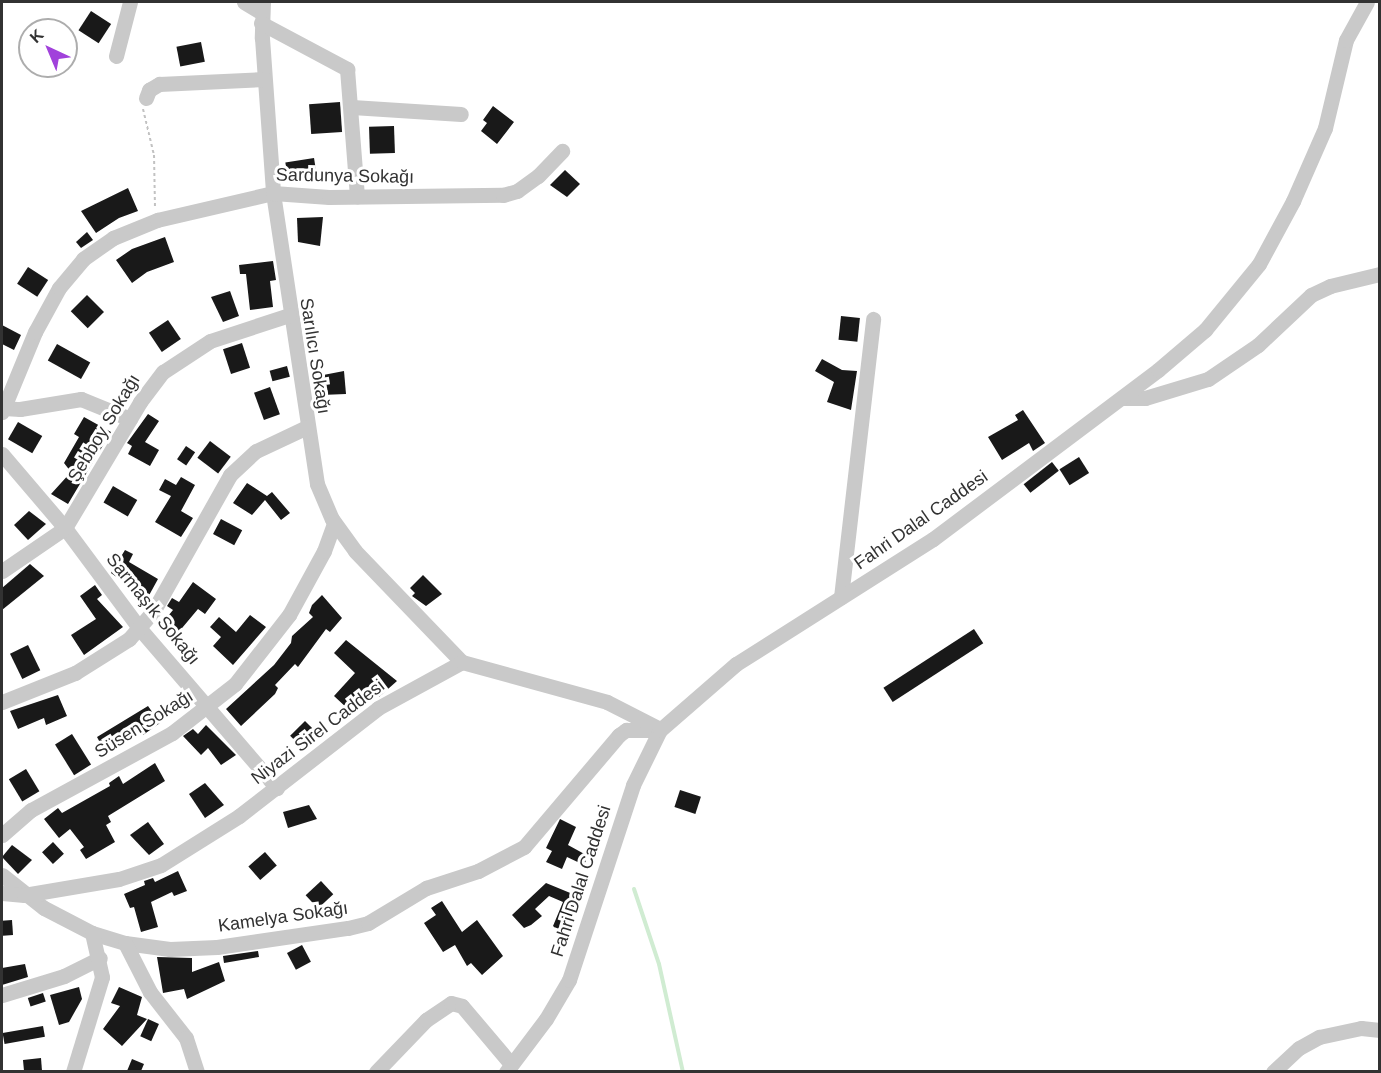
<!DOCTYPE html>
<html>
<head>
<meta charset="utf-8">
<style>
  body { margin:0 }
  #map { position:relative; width:1381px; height:1073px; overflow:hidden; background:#fff; font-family:Helvetica,sans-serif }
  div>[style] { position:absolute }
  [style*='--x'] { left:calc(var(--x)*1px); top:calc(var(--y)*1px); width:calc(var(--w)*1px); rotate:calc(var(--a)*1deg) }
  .stream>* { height:4px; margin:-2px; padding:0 2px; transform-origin:2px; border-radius:2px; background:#d0ecd2 }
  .building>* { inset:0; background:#191919; transform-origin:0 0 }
  .path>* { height:2px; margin-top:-1px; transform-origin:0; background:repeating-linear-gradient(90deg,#c2c2c2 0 3px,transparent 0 6px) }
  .minor>* { height:15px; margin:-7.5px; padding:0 7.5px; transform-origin:7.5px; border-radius:7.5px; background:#c9c9c9 }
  span { translate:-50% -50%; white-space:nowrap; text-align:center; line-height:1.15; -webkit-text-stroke:6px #fff; paint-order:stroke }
  .street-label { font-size:18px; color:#323232 }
  .frame { position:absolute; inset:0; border:3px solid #323232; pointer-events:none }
  .north { position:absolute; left:18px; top:18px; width:60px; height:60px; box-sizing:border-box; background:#fff; border:2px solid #adadad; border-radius:50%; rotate:316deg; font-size:16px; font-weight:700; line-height:24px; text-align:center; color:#323232 }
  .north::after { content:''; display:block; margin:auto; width:21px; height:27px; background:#a142db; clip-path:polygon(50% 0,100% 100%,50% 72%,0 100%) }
</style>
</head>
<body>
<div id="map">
  <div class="stream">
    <i style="--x:634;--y:889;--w:79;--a:71.6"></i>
    <i style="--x:659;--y:964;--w:111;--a:77.5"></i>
  </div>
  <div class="building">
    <i style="left:91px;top:11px;width:24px;height:23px;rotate:33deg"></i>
    <i style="left:201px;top:42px;width:20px;height:25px;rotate:79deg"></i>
    <i style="left:340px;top:102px;width:30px;height:31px;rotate:86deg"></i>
    <i style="clip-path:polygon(493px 106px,514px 122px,497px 144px,481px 131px,487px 123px,483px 120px)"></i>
    <i style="left:394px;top:126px;width:27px;height:25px;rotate:88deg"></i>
    <i style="left:314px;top:158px;width:20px;height:29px;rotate:81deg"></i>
    <i style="clip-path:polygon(565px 170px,580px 184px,567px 197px,550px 185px)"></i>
    <i style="clip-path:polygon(128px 188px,138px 211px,119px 218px,96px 233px,81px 211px)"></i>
    <i style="clip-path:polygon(323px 217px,320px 246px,298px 242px,297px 218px)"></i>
    <i style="clip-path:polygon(87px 232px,93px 240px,81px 248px,76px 242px)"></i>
    <i style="clip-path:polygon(165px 237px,174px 262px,147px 272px,132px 283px,116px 260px,132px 249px)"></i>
    <i style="clip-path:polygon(273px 261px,276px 280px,270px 281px,273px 307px,250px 310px,246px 274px,240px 274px,239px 265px)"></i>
    <i style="left:28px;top:267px;width:24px;height:20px;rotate:33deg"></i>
    <i style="clip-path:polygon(230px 291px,239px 316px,223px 322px,211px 297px)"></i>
    <i style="left:87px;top:295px;width:24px;height:23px;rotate:45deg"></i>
    <i style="left:841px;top:316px;width:19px;height:24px;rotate:6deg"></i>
    <i style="left:168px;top:320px;width:23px;height:23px;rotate:56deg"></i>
    <i style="clip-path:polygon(2px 325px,21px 335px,14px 350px,2px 344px)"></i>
    <i style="left:242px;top:343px;width:26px;height:20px;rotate:72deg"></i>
    <i style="left:57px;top:344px;width:38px;height:19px;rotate:29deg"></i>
    <i style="clip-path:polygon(822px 359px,842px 370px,857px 371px,851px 410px,827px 402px,834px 382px,815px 371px)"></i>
    <i style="left:287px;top:366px;width:11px;height:18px;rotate:75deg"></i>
    <i style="clip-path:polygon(344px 371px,346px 394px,321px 395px,318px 376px)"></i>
    <i style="left:270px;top:387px;width:29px;height:17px;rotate:70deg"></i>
    <i style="clip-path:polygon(1023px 410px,1045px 443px,1033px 451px,1029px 443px,1002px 460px,988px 437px,1018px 420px,1015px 415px)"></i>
    <i style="clip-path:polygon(148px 414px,159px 421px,145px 442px,159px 450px,150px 466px,128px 454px,132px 446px,127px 443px)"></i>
    <i style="clip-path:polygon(84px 417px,111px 432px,68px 504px,51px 494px,71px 472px,64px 463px,79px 437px,74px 434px)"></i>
    <i style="left:18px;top:422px;width:28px;height:20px;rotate:30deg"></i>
    <i style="left:210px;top:441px;width:26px;height:21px;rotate:37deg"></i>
    <i style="left:186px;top:446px;width:11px;height:16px;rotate:34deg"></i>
    <i style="left:1079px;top:457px;width:19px;height:23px;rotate:58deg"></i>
    <i style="left:1052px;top:462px;width:11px;height:36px;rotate:52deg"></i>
    <i style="clip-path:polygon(181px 477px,195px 485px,181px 511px,193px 518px,181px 537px,155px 522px,171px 496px,159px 490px,165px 479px,176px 485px)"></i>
    <i style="clip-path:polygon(247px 483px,267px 496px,272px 492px,290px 513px,281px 520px,265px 500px,252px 515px,233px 503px)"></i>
    <i style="left:113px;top:486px;width:28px;height:19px;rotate:30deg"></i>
    <i style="clip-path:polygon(29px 511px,46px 524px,28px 540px,14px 525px)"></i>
    <i style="left:221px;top:519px;width:24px;height:17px;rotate:28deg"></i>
    <i style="clip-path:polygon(125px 550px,133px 554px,129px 562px,158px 579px,147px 599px,111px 573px)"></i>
    <i style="clip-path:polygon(30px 564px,44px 576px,2px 610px,2px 588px)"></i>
    <i style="clip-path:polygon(423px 575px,442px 594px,426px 606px,412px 596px,415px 593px,410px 588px)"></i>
    <i style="clip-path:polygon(193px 582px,216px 599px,205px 614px,198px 609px,172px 640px,158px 628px,173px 610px,167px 606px,172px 598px,179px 602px)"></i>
    <i style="clip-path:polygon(95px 585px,102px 595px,97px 599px,123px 627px,84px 655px,71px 635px,96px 619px,80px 596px)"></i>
    <i style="clip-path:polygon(322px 595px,342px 618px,330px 632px,326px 629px,298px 667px,295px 664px,275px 685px,278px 688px,275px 694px,241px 726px,226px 709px,274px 665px,291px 643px,292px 636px,313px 617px,309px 613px,312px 605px)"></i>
    <i style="clip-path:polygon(250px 615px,266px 627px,233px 665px,213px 646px,221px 637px,210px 627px,219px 617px,236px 632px)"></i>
    <i style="left:974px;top:629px;width:17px;height:108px;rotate:57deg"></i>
    <i style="clip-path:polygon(346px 640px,397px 681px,379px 697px,369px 687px,348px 709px,334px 696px,355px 673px,334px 653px)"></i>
    <i style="left:28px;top:645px;width:28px;height:20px;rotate:64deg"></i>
    <i style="clip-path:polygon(58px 695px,67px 716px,46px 725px,44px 718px,18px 729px,10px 711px)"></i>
    <i style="clip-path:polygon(148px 706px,160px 723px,143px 735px,139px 731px,106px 754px,97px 737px)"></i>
    <i style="left:305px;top:721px;width:21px;height:21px;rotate:45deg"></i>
    <i style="clip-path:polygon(206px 725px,236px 755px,221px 765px,208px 748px,201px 755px,183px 736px,193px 729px,198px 734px)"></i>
    <i style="left:72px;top:734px;width:36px;height:20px;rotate:58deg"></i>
    <i style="clip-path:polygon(155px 763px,165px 781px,108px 816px,111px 822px,106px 825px,115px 842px,86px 859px,80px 850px,84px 847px,70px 829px,59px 838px,44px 819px,58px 808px,62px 813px,110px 786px,109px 783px,119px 776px,123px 784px)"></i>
    <i style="left:26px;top:769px;width:26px;height:20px;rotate:59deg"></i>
    <i style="clip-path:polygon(205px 783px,224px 805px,205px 818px,189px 794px)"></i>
    <i style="left:680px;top:790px;width:22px;height:18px;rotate:18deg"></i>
    <i style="clip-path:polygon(309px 805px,317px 819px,288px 828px,283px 812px)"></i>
    <i style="clip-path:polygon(560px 819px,576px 827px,568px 845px,588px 856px,584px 865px,567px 857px,562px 869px,546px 862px,552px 851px,546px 848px)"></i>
    <i style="clip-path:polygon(148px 822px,164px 844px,149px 855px,130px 835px)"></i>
    <i style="left:53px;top:842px;width:16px;height:15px;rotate:47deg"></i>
    <i style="clip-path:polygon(12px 845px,32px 860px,18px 874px,2px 857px)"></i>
    <i style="left:265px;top:852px;width:18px;height:22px;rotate:49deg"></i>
    <i style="clip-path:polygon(178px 871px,187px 891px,174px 896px,172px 892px,151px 902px,158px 927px,141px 932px,134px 907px,130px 908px,124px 894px,145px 885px,144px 881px,153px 878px,155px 882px)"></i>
    <i style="left:321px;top:881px;width:18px;height:21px;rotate:47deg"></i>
    <i style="clip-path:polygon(546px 883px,580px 897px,569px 923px,560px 932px,553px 926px,563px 902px,549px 896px,535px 909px,542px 916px,531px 925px,524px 928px,512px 915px)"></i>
    <i style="clip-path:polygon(442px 901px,462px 932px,477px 920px,503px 956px,482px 975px,471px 963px,467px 966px,455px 945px,443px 952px,424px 923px,436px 915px,431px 908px)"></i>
    <i style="left:12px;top:920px;width:15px;height:10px;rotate:86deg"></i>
    <i style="left:302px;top:945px;width:19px;height:17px;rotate:62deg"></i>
    <i style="clip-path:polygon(258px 951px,259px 957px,224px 963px,223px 956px)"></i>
    <i style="clip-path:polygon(157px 957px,192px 958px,192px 972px,219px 962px,225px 981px,187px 999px,184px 989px,163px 993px)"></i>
    <i style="clip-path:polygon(25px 964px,28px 977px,2px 985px,2px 968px)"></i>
    <i style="clip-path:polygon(79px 987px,82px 999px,69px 1022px,59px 1025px,50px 995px)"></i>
    <i style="clip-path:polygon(119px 987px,142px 997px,137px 1015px,147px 1019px,122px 1046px,103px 1029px,120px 1006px,111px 1003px)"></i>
    <i style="left:43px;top:993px;width:9px;height:16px;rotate:72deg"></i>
    <i style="left:148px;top:1019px;width:12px;height:19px;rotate:24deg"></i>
    <i style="left:43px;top:1026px;width:11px;height:41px;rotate:80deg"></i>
    <i style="clip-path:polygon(41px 1058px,42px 1071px,24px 1071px,23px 1060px)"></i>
    <i style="clip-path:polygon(132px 1059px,144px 1064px,141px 1071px,127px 1071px)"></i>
  </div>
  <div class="path">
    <i style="--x:143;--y:109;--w:47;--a:76.6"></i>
    <i style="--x:154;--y:155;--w:52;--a:88.9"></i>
  </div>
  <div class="minor">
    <i style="--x:244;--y:2;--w:21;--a:31"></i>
    <i style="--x:263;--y:2;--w:36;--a:92"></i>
    <i style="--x:262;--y:38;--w:155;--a:85.9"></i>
    <i style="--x:273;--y:193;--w:294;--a:81.4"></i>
    <i style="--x:317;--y:484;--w:38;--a:67"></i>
    <i style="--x:332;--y:519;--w:39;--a:54"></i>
    <i style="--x:355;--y:551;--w:154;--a:46.1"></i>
    <i style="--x:261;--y:23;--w:98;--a:28.1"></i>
    <i style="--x:347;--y:69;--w:128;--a:85.5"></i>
    <i style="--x:116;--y:56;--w:56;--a:-75.5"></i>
    <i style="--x:146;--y:98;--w:9;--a:-69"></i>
    <i style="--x:149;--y:90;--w:12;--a:-31"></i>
    <i style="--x:159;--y:84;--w:105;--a:-2.7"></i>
    <i style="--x:352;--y:107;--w:109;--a:3.7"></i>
    <i style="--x:1122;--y:398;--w:23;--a:0"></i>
    <i style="--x:1145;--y:398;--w:66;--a:-16.8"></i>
    <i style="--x:1208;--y:379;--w:60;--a:-34.2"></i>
    <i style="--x:1258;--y:345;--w:73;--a:-43.3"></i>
    <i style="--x:1311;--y:295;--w:21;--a:-25"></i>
    <i style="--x:1330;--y:286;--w:51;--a:-13.5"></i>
    <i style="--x:4;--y:408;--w:16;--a:4"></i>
    <i style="--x:20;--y:409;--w:62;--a:-9.3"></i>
    <i style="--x:81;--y:399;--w:53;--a:22.2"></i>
    <i style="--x:2;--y:412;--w:87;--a:-67.6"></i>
    <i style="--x:35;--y:332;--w:50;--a:-61.4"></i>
    <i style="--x:59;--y:288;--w:38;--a:-50"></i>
    <i style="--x:83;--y:259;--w:37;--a:-35"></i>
    <i style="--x:113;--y:238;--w:48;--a:-22.2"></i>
    <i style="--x:157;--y:220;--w:119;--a:-13.1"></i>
    <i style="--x:273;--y:193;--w:56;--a:4.1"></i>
    <i style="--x:329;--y:197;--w:174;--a:-0.7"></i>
    <i style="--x:503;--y:195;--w:15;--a:-16"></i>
    <i style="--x:517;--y:191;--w:26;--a:-36"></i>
    <i style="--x:538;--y:176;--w:35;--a:-46"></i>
    <i style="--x:2;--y:454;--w:97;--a:49.6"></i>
    <i style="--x:65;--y:528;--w:126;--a:53.4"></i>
    <i style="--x:140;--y:629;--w:210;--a:49.3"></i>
    <i style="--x:2;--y:571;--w:76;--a:-34.3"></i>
    <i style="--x:65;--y:528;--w:147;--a:-59.2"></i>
    <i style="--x:140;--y:402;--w:38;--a:-53"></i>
    <i style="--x:163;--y:372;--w:56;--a:-33.4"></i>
    <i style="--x:210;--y:341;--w:83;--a:-18.2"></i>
    <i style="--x:841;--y:597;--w:280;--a:-83.4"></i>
    <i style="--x:2;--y:702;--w:79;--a:-21.7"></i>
    <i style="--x:75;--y:673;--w:64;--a:-32.2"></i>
    <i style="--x:129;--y:639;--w:38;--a:-49"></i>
    <i style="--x:154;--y:610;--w:155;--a:-60.6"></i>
    <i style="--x:230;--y:475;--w:35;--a:-43"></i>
    <i style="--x:256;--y:451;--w:56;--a:-25.2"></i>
    <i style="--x:2;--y:835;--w:38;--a:-41"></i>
    <i style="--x:31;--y:810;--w:161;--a:-28.6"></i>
    <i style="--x:172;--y:733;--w:80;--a:-37.9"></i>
    <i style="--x:235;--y:684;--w:88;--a:-52"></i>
    <i style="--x:289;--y:615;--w:73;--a:-61.3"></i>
    <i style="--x:324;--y:551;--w:30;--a:-70"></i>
    <i style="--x:2;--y:875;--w:53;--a:38.2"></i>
    <i style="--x:44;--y:908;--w:54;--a:27.5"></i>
    <i style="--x:92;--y:933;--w:34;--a:17"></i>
    <i style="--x:125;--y:943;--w:45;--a:7.6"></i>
    <i style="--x:170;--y:949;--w:47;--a:-2.4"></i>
    <i style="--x:217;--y:947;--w:132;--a:-8.3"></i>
    <i style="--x:348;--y:928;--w:21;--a:-14"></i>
    <i style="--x:368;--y:923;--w:68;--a:-31.1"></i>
    <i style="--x:426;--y:888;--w:55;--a:-18.1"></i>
    <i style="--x:478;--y:871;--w:52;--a:-27.6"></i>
    <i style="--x:524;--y:847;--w:147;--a:-49.7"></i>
    <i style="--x:619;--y:735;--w:9;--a:-36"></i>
    <i style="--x:626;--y:730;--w:34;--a:0"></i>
    <i style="--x:2;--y:893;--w:22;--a:5"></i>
    <i style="--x:24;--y:895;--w:96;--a:-9.6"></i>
    <i style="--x:119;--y:879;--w:44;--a:-18.4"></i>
    <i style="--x:161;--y:865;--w:92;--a:-32.1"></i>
    <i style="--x:239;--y:816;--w:176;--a:-37.8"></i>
    <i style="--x:378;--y:708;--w:96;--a:-28.7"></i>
    <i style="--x:462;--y:662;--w:150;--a:15.4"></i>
    <i style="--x:607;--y:702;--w:57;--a:27"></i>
    <i style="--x:125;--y:943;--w:55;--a:63"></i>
    <i style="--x:150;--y:992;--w:58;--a:52"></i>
    <i style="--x:186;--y:1038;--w:36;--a:72"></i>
    <i style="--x:2;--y:995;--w:65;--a:-17"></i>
    <i style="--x:64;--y:976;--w:40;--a:-26.6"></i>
    <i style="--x:73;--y:1072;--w:99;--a:-73"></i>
    <i style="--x:102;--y:977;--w:45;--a:-102.8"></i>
    <i style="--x:376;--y:1072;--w:72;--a:-46.1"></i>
    <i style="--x:426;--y:1020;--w:30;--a:-34"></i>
    <i style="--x:451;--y:1003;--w:11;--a:15"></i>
    <i style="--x:462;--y:1006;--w:76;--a:49.8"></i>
    <i style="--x:506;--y:1072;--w:66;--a:-53"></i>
    <i style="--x:546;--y:1019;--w:45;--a:-59.5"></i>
    <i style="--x:569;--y:980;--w:205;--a:-71.8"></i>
    <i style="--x:633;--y:785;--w:61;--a:-63.9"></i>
    <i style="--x:660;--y:730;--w:101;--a:-41"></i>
    <i style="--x:736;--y:664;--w:233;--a:-32.4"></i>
    <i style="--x:933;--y:539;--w:281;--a:-36.9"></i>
    <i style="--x:1158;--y:370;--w:62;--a:-40.4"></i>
    <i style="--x:1205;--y:330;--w:85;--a:-50.7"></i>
    <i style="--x:1259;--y:264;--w:72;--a:-61.6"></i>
    <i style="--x:1293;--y:201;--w:80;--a:-66.3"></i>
    <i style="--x:1325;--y:128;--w:90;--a:-76.6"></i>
    <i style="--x:1346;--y:40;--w:43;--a:-61.1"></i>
    <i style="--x:1273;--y:1072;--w:35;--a:-43"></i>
    <i style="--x:1299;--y:1048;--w:23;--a:-29"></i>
    <i style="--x:1319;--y:1037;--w:43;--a:-12.1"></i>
    <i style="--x:1361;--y:1028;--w:19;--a:6"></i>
  </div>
  <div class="street-label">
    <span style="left:345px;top:176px;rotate:1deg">Sardunya Sokağı</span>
    <span style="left:315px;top:356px;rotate:81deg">Sarılıcı Sokağı</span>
    <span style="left:104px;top:428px;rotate:-59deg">Şebboy Sokağı</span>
    <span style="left:921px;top:520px;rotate:-35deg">Fahri Dalal Caddesi</span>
    <span style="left:153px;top:609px;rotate:51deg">Sarmaşık Sokağı</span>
    <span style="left:144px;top:724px;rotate:-32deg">Süsen Sokağı</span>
    <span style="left:318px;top:732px;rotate:-37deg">Niyazi Sirel Caddesi</span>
    <span style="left:581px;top:881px;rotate:-72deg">Fahri Dalal Caddesi</span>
    <span style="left:283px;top:917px;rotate:-8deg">Kamelya Sokağı</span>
  </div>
  <div class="frame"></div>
  <div class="north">K</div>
</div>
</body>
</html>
